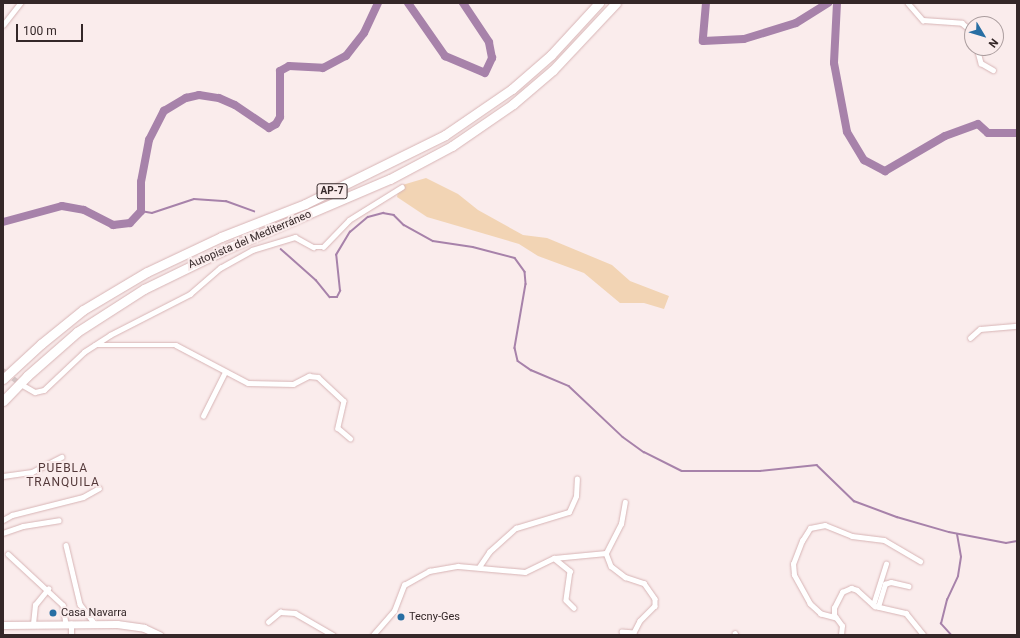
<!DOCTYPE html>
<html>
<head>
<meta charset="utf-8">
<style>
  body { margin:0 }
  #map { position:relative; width:1020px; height:638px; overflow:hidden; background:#faecec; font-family:Roboto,sans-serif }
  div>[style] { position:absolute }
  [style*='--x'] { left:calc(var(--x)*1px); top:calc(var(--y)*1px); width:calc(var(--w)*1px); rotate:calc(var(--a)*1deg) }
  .green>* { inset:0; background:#f2d4b4 }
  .stream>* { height:1.5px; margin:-0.75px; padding:0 0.75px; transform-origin:0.75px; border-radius:0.75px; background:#a782aa }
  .river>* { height:8px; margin:-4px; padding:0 4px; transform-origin:4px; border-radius:4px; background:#a782aa }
  .minor-tunnel>* { height:4.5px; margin-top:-2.25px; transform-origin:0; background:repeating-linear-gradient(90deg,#d2c5c5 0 4.5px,transparent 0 6.5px) }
  .roads { filter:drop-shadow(0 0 1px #d7b4b5) drop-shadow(0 0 1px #d7b4b5) }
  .minor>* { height:4.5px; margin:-2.25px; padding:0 2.25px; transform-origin:2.25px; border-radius:2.25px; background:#fff }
  .secondary>* { height:7px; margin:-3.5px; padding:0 3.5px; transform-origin:3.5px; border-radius:3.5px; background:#fff }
  .motorway>* { height:9px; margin:-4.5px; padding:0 4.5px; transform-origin:4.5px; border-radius:4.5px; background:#fff }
  .dots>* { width:11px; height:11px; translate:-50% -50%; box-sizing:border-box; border:2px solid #faecec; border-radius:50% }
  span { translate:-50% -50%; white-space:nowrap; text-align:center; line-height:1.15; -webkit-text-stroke:4px #faecec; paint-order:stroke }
  .shield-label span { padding:1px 3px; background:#faecec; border:1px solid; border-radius:3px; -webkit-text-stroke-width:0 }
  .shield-label { font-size:10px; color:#342728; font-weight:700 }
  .street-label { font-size:11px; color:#342728 }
  .poi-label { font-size:11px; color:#342728 }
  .left { translate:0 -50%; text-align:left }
  .neighbourhood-label { font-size:12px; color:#54393a; letter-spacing:1px }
  .frame { position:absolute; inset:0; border:4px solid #342728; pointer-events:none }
  .north { position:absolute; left:964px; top:16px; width:40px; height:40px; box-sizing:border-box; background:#faecec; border:1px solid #ab9d9e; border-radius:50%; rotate:128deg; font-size:11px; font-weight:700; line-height:16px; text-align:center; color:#342728 }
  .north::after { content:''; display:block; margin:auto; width:14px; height:18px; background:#286ea3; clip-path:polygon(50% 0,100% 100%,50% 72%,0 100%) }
  .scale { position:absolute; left:16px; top:24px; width:67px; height:18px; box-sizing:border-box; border:2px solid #342728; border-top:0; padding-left:5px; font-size:12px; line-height:14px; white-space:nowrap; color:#342728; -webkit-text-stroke:3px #faecec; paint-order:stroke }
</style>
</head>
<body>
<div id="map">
  <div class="green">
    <i style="clip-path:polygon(426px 178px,458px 194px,478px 210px,523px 235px,547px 238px,612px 265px,630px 281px,669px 296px,664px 309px,644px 303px,620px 303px,584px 273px,538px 256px,519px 244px,427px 217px,397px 197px,399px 186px)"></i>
  </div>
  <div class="stream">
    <i style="--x:141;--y:211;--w:11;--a:10"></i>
    <i style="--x:152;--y:213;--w:44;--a:-18.4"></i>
    <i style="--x:194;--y:199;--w:32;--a:4"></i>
    <i style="--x:226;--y:201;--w:30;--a:20"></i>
    <i style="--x:281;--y:249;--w:47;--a:41.5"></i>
    <i style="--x:316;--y:280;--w:22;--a:51"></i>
    <i style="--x:330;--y:297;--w:7;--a:0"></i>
    <i style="--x:337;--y:297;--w:7;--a:-63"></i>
    <i style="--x:340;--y:291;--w:36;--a:-96"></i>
    <i style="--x:336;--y:255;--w:27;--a:-59"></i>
    <i style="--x:350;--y:232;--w:23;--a:-40"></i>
    <i style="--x:368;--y:217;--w:16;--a:-15"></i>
    <i style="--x:383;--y:213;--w:11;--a:10"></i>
    <i style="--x:394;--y:215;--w:14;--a:45"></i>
    <i style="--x:404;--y:225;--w:33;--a:29"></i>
    <i style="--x:433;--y:241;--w:40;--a:8.5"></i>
    <i style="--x:473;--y:247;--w:43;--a:14.7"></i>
    <i style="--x:515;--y:258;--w:17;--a:54"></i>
    <i style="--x:525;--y:272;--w:12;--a:85"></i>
    <i style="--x:526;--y:284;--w:65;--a:99.8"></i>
    <i style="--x:515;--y:348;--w:13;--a:77"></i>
    <i style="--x:518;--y:361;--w:16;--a:35"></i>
    <i style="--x:531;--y:370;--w:41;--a:22.8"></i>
    <i style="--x:569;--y:386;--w:74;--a:43.4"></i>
    <i style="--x:623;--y:437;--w:26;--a:36"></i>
    <i style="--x:644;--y:452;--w:42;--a:26.6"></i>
    <i style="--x:682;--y:471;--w:78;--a:0"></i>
    <i style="--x:760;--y:471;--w:57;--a:-6"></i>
    <i style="--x:817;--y:465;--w:52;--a:44.2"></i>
    <i style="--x:854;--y:501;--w:46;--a:20.4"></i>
    <i style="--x:897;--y:517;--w:54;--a:16.1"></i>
    <i style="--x:949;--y:532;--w:58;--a:10.9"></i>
    <i style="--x:1006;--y:543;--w:11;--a:-10"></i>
    <i style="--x:951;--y:635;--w:15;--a:-132"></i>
    <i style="--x:941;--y:624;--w:25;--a:-76"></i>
    <i style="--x:947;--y:600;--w:26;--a:-65"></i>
    <i style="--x:958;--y:576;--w:19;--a:-81"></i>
    <i style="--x:961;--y:557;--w:22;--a:-100"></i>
  </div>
  <div class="river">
    <i style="--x:408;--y:3;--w:65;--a:55.1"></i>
    <i style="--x:445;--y:56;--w:43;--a:23"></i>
    <i style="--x:485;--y:73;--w:17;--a:-65"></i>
    <i style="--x:492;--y:58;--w:16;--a:-101"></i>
    <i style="--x:489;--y:42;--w:47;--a:-123.7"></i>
    <i style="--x:706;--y:3;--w:38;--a:95"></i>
    <i style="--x:703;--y:41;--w:41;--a:-2.8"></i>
    <i style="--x:744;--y:39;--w:54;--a:-17.1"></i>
    <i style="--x:796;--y:23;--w:38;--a:-32"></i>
    <i style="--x:837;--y:3;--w:60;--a:92.9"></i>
    <i style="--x:834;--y:63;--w:70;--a:79.3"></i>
    <i style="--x:847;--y:132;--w:33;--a:59"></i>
    <i style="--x:864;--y:160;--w:24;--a:28"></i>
    <i style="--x:885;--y:171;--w:69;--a:-30.3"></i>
    <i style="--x:945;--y:136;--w:35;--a:-20"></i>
    <i style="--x:978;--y:124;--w:13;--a:42"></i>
    <i style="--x:988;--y:133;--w:29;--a:0"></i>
    <i style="--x:3;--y:222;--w:61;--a:-15.2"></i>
    <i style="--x:62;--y:206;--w:22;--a:10"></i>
    <i style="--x:84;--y:210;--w:33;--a:27"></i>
    <i style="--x:113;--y:225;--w:17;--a:-7"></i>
    <i style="--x:130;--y:223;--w:16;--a:-47"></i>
    <i style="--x:141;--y:211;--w:29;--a:-90"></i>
    <i style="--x:141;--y:182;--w:43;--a:-79.2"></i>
    <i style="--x:149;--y:140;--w:33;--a:-63"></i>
    <i style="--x:164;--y:111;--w:26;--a:-31"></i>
    <i style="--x:186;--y:98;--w:13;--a:-13"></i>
    <i style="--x:199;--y:95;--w:20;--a:9"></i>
    <i style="--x:219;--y:98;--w:17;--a:24"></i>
    <i style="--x:235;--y:105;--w:41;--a:34.1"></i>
    <i style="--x:269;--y:128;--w:8;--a:-30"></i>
    <i style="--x:276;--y:124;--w:8;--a:-60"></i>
    <i style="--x:280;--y:117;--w:46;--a:-90"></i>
    <i style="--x:280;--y:71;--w:10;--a:-29"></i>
    <i style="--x:289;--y:66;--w:34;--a:3"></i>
    <i style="--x:323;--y:68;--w:26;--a:-28"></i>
    <i style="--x:346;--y:56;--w:29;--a:-52"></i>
    <i style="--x:364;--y:33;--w:33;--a:-65"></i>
  </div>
  <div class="minor-tunnel">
    <i style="--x:3;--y:370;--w:23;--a:38"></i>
  </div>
  <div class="roads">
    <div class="minor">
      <i style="--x:908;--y:3;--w:23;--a:49"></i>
      <i style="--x:923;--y:20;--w:39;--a:4"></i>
      <i style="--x:962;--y:23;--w:13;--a:39"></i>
      <i style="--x:3;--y:25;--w:28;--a:-52"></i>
      <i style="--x:977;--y:48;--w:16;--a:75"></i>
      <i style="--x:981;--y:63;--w:14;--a:30"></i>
      <i style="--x:970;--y:338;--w:13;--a:-42"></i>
      <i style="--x:980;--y:329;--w:37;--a:-5"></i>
      <i style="--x:95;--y:345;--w:81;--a:0"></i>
      <i style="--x:176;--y:345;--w:81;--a:27.8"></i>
      <i style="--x:248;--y:383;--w:45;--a:1.3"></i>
      <i style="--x:293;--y:384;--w:18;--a:-27"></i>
      <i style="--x:309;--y:376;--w:9;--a:6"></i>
      <i style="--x:318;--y:377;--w:35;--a:43"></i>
      <i style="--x:344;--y:401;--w:28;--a:103"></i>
      <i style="--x:338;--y:428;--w:16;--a:40"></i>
      <i style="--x:21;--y:384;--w:16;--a:30"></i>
      <i style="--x:35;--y:392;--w:9;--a:-13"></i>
      <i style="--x:44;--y:390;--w:55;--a:-43.5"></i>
      <i style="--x:84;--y:352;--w:31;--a:-33"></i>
      <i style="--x:110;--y:335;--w:90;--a:-27.1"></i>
      <i style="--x:190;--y:294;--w:40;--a:-41"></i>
      <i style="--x:220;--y:268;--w:37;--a:-29"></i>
      <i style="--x:252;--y:250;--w:45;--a:-16.8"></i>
      <i style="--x:295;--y:237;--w:21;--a:29"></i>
      <i style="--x:313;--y:247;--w:10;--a:0"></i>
      <i style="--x:323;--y:247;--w:37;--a:-46"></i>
      <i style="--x:349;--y:220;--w:62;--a:-31.9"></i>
      <i style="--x:203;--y:416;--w:49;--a:-63.4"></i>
      <i style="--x:3;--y:476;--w:29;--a:-8"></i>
      <i style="--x:32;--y:472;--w:33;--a:-27"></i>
      <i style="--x:3;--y:520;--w:10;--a:-29"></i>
      <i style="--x:12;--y:515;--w:73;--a:-14.2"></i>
      <i style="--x:83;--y:497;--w:18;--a:-29"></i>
      <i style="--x:3;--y:533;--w:21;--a:-19"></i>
      <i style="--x:23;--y:526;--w:36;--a:-9"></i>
      <i style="--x:66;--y:545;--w:61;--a:76.7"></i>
      <i style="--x:80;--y:604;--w:25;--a:53"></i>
      <i style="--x:606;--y:553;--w:14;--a:69"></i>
      <i style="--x:611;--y:566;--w:18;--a:38"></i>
      <i style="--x:625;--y:577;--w:20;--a:18"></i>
      <i style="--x:644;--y:583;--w:19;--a:55"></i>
      <i style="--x:655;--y:599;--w:7;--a:90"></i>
      <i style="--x:655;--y:606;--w:21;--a:135"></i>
      <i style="--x:640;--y:621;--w:13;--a:117"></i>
      <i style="--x:634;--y:633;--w:12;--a:-175"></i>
      <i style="--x:8;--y:554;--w:75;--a:42.8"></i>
      <i style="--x:63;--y:605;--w:19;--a:81"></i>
      <i style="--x:554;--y:558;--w:21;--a:39"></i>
      <i style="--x:570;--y:571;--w:29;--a:98"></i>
      <i style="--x:566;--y:600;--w:11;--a:45"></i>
      <i style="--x:479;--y:567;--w:18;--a:-56"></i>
      <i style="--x:489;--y:552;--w:36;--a:-42"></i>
      <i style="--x:516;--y:528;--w:55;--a:-16.8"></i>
      <i style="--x:569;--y:512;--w:17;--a:-66"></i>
      <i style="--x:576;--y:496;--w:17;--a:-87"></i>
      <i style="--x:873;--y:605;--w:43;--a:-72.4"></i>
      <i style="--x:878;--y:607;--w:24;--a:-73"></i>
      <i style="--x:885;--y:584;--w:6;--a:-18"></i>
      <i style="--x:891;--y:582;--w:18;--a:13"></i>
      <i style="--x:836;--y:618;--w:16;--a:-165"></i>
      <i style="--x:821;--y:614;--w:15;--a:-138"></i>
      <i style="--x:810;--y:604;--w:33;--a:-119"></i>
      <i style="--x:794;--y:575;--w:11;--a:-95"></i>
      <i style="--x:793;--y:564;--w:25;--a:-69"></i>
      <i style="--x:802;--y:541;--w:15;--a:-58"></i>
      <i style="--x:810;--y:528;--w:15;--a:-11"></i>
      <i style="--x:825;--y:525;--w:29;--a:22"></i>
      <i style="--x:852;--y:536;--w:32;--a:7"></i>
      <i style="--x:884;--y:540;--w:42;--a:30.3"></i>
      <i style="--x:268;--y:622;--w:16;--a:-40"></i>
      <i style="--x:280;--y:612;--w:15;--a:4"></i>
      <i style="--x:295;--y:613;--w:44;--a:30.1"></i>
      <i style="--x:33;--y:624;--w:19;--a:-84"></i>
      <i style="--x:35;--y:605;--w:21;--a:-51"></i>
      <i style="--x:735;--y:633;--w:2;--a:63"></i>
      <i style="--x:71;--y:635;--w:11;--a:-90"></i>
      <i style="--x:373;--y:635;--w:32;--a:-49"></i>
      <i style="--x:394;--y:611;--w:28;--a:-69"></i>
      <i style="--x:404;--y:585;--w:29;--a:-29"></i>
      <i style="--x:429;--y:571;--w:29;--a:-10"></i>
      <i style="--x:458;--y:566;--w:67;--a:5.1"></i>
      <i style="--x:525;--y:572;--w:32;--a:-26"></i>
      <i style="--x:554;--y:558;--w:52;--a:-5.5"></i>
      <i style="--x:606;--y:553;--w:33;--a:-63"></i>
      <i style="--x:621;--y:524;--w:22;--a:-80"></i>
      <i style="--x:841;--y:635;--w:9;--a:-84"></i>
      <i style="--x:842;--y:626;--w:14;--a:-126"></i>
      <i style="--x:834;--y:615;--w:7;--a:-90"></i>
      <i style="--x:834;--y:608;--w:18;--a:-63"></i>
      <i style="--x:842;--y:592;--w:10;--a:-24"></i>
      <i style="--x:851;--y:588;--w:6;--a:18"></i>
      <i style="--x:857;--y:590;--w:24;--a:42"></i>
      <i style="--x:875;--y:606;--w:32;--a:13"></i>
      <i style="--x:906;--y:613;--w:28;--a:51"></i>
    </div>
    <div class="secondary">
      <i style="--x:3;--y:625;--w:114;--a:-0.5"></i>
      <i style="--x:117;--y:624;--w:27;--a:8"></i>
      <i style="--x:144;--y:628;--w:17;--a:25"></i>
    </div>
    <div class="motorway">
      <i style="--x:3;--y:379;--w:52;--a:-42.6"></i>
      <i style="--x:41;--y:344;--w:54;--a:-39"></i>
      <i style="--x:83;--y:310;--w:74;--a:-30.7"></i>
      <i style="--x:147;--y:272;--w:82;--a:-25.3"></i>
      <i style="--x:221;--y:237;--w:90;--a:-21.4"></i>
      <i style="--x:305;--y:204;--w:156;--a:-26.2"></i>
      <i style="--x:445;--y:135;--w:81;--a:-34.5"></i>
      <i style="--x:512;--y:89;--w:52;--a:-41.1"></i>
      <i style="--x:551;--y:55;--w:71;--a:-47.3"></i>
      <i style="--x:3;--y:401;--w:35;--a:-46"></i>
      <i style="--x:27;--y:376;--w:67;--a:-41.3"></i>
      <i style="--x:77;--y:332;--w:80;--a:-32.7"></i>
      <i style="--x:144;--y:289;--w:93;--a:-26"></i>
      <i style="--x:228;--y:248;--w:176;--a:-23.1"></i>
      <i style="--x:390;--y:179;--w:70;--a:-28"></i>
      <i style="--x:452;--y:146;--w:74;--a:-34.5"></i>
      <i style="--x:513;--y:104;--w:52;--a:-40.4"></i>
      <i style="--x:553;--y:70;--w:92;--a:-46.8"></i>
    </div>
  </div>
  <div class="dots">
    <i style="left:53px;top:613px;background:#286ea3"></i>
    <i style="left:401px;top:617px;background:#286ea3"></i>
  </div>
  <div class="shield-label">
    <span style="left:332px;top:191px">AP-7</span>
  </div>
  <div class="street-label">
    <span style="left:250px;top:240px;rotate:-23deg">Autopista del Mediterráneo</span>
  </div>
  <div class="poi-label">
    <span class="left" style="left:61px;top:613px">Casa Navarra</span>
    <span class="left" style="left:409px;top:617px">Tecny-Ges</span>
  </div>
  <div class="neighbourhood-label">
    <span style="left:63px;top:476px">PUEBLA<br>TRANQUILA</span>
  </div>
  <div class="frame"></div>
  <div class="north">N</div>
  <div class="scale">100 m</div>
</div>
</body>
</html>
